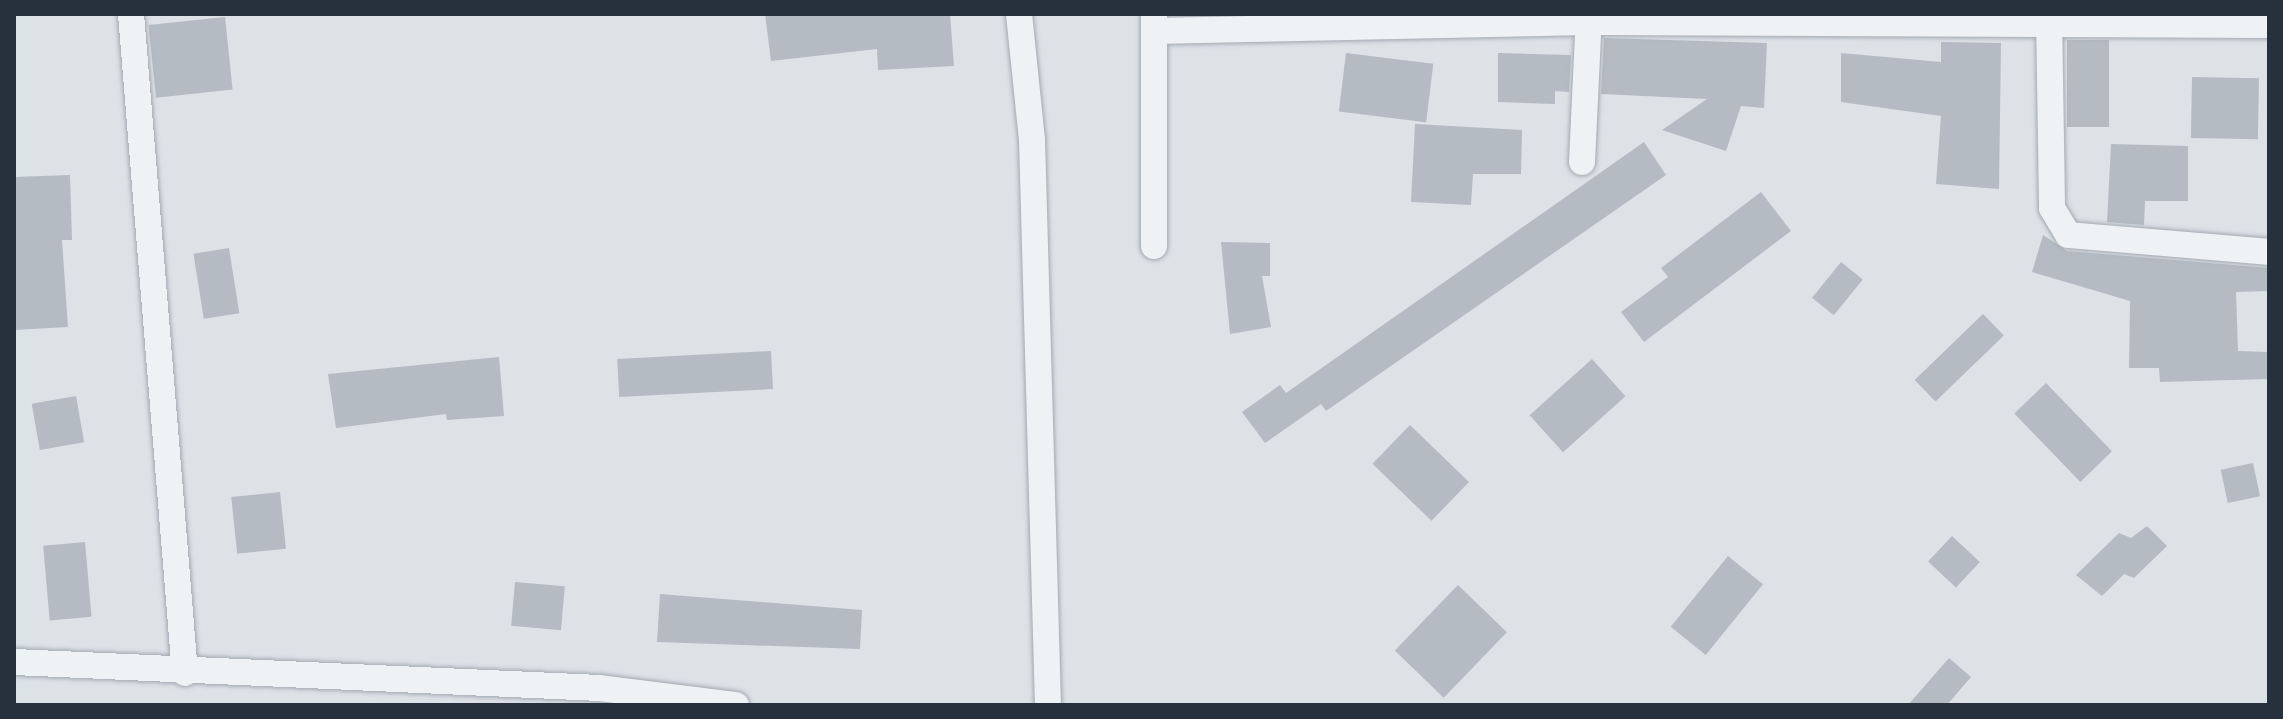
<!DOCTYPE html>
<html>
<head>
<meta charset="utf-8">
<style>
  body { margin:0 }
  #map { position:relative; width:2283px; height:719px; overflow:hidden; background:#dde2e7; font-family:"Open Sans",sans-serif }
  div>[style] { position:absolute }
  [style*='--x'] { left:calc(var(--x)*1px); top:calc(var(--y)*1px); width:calc(var(--w)*1px); rotate:calc(var(--a)*1deg) }
  .building>* { inset:0; background:#b4bbc3; transform-origin:0 0 }
  .roads { filter:drop-shadow(0 0 2px #a3a9b1) drop-shadow(0 0 2px #a3a9b1) }
  .minor>* { height:26px; margin:-13px; padding:0 13px; transform-origin:13px; border-radius:13px; background:#eff2f5 }
  span { translate:-50% -50%; white-space:nowrap; text-align:center; line-height:1.15; -webkit-text-stroke:6px #ecf0f4; paint-order:stroke }
  .frame { position:absolute; inset:0; border:16px solid #27313d; pointer-events:none }
</style>
</head>
<body>
<div id="map">
  <div class="building">
    <i style="clip-path:polygon(765px 14px,950px 14px,954px 66px,878px 70px,877px 49px,771px 61px)"></i>
    <i style="left:225px;top:17px;width:73px;height:77px;rotate:84deg"></i>
    <i style="clip-path:polygon(1604px 38px,1767px 43px,1764px 108px,1741px 106px,1726px 151px,1662px 130px,1707px 99px,1601px 94px)"></i>
    <i style="left:2067px;top:40px;width:42px;height:87px"></i>
    <i style="clip-path:polygon(1941px 42px,2001px 43px,1999px 189px,1936px 184px,1941px 116px,1841px 102px,1841px 53px,1941px 62px)"></i>
    <i style="left:1346px;top:53px;width:88px;height:59px;rotate:7deg"></i>
    <i style="clip-path:polygon(1498px 53px,1571px 55px,1569px 92px,1555px 91px,1555px 104px,1498px 102px)"></i>
    <i style="left:2192px;top:77px;width:67px;height:61px;rotate:1deg"></i>
    <i style="clip-path:polygon(1415px 124px,1522px 130px,1521px 174px,1473px 174px,1471px 205px,1411px 202px)"></i>
    <i style="clip-path:polygon(1644px 142px,1666px 175px,1326px 411px,1321px 404px,1265px 443px,1242px 412px,1280px 385px,1286px 393px)"></i>
    <i style="clip-path:polygon(2111px 144px,2188px 146px,2188px 201px,2145px 201px,2144px 225px,2107px 222px)"></i>
    <i style="clip-path:polygon(70px 175px,72px 240px,62px 240px,68px 327px,14px 330px,14px 177px)"></i>
    <i style="clip-path:polygon(1761px 192px,1791px 231px,1644px 342px,1621px 312px,1668px 277px,1661px 268px)"></i>
    <i style="clip-path:polygon(2043px 235px,2067px 251px,2269px 268px,2269px 291px,2236px 292px,2238px 351px,2269px 352px,2269px 379px,2160px 382px,2159px 368px,2129px 368px,2130px 301px,2032px 272px)"></i>
    <i style="clip-path:polygon(1221px 242px,1270px 243px,1270px 276px,1262px 276px,1271px 327px,1230px 334px)"></i>
    <i style="left:229px;top:248px;width:66px;height:36px;rotate:81deg"></i>
    <i style="left:1841px;top:262px;width:28px;height:46px;rotate:39deg"></i>
    <i style="left:1983px;top:314px;width:30px;height:95px;rotate:46deg"></i>
    <i style="left:771px;top:351px;width:38px;height:154px;rotate:87deg"></i>
    <i style="clip-path:polygon(499px 357px,504px 416px,447px 420px,446px 414px,336px 428px,328px 374px)"></i>
    <i style="left:1592px;top:359px;width:50px;height:84px;rotate:48deg"></i>
    <i style="left:2046px;top:383px;width:95px;height:44px;rotate:46deg"></i>
    <i style="left:76px;top:396px;width:47px;height:45px;rotate:80deg"></i>
    <i style="left:1410px;top:425px;width:82px;height:54px;rotate:44deg"></i>
    <i style="left:2253px;top:463px;width:34px;height:33px;rotate:78deg"></i>
    <i style="left:280px;top:492px;width:57px;height:49px;rotate:84deg"></i>
    <i style="clip-path:polygon(2147px 526px,2167px 546px,2134px 578px,2124px 574px,2102px 596px,2076px 575px,2119px 533px,2131px 538px)"></i>
    <i style="left:1952px;top:536px;width:38px;height:35px;rotate:43deg"></i>
    <i style="left:85px;top:542px;width:75px;height:42px;rotate:85deg"></i>
    <i style="left:1728px;top:556px;width:45px;height:91px;rotate:39deg"></i>
    <i style="left:515px;top:582px;width:50px;height:44px;rotate:5deg"></i>
    <i style="left:1458px;top:585px;width:68px;height:91px;rotate:44deg"></i>
    <i style="clip-path:polygon(660px 594px,862px 610px,860px 649px,657px 642px)"></i>
    <i style="clip-path:polygon(1949px 658px,1971px 677px,1947px 705px,1908px 705px)"></i>
  </div>
  <div class="roads">
    <div class="minor">
      <i style="--x:131;--y:14;--w:661;--a:85.32"></i>
      <i style="--x:1019;--y:14;--w:127;--a:84.1"></i>
      <i style="--x:1032;--y:140;--w:565;--a:88.38"></i>
      <i style="--x:1154;--y:14;--w:232;--a:90"></i>
      <i style="--x:2049;--y:14;--w:194;--a:89.1"></i>
      <i style="--x:2052;--y:208;--w:31;--a:59"></i>
      <i style="--x:2068;--y:235;--w:202;--a:4.8"></i>
      <i style="--x:1154;--y:31;--w:435;--a:-1.2"></i>
      <i style="--x:1589;--y:22;--w:680;--a:0.25"></i>
      <i style="--x:1582;--y:162;--w:148;--a:-87.3"></i>
      <i style="--x:14;--y:662;--w:586;--a:2.54"></i>
      <i style="--x:599;--y:688;--w:138;--a:7.1"></i>
    </div>
  </div>
  <div class="frame"></div>
</div>
</body>
</html>
